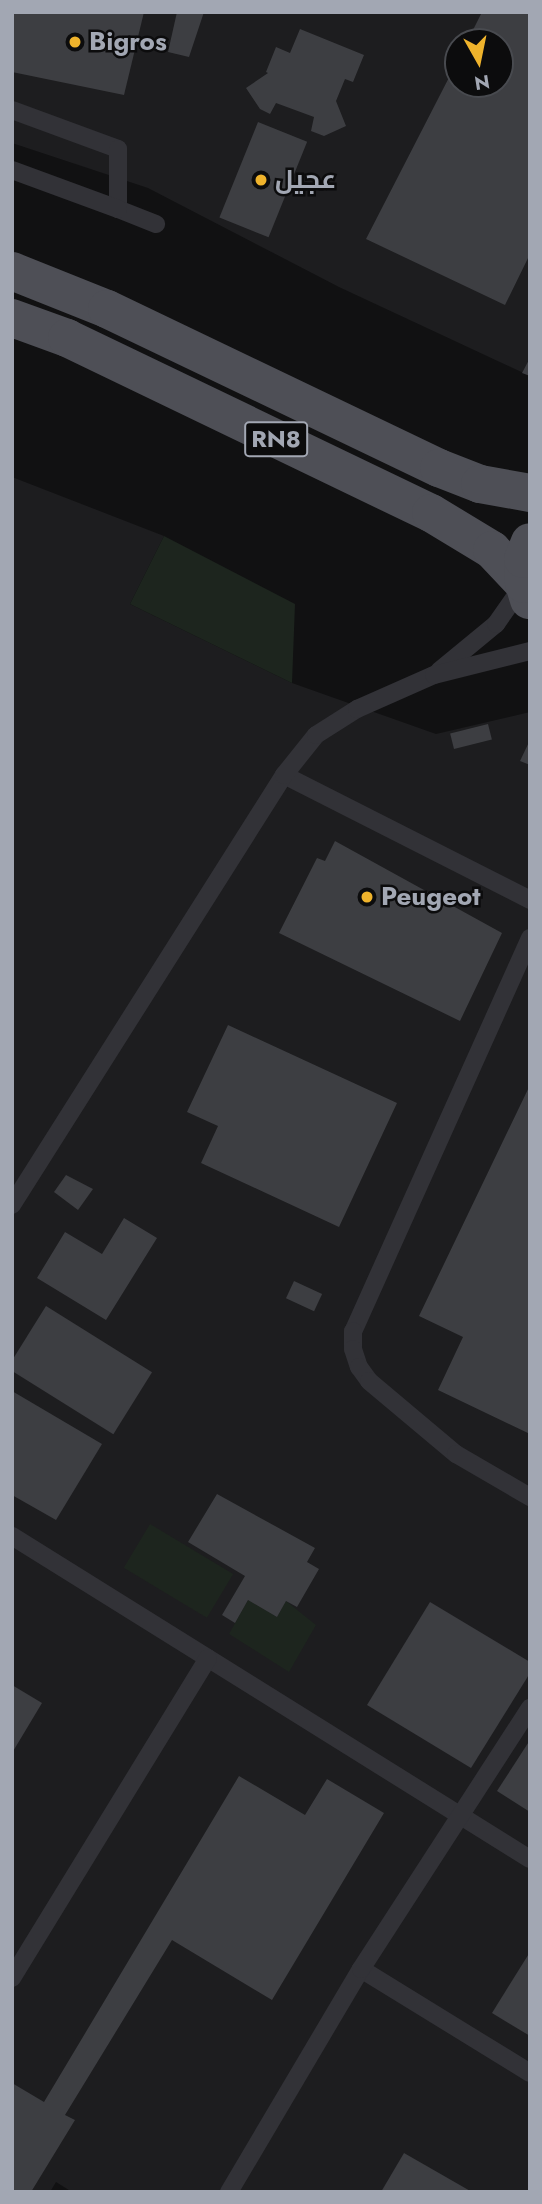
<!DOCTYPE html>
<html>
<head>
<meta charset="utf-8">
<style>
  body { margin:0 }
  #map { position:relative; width:542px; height:2204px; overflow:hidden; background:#111112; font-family:Jost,Cairo,sans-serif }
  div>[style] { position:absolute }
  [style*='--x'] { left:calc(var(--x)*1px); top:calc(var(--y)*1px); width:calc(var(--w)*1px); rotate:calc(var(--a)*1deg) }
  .built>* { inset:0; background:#1d1d1f }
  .green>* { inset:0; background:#1d251e; transform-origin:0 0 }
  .building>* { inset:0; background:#3d3e42; transform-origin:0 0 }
  .lane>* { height:18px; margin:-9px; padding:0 9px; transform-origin:9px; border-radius:9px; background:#323237 }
  .primary>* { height:38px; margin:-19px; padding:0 19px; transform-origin:19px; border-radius:19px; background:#4e4f56 }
  .dots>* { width:19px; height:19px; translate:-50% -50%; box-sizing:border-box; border:4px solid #0c0c0d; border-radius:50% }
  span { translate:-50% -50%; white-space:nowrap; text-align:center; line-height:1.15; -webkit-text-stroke:5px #0c0c0d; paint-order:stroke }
  .shield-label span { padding:2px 5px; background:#0c0c0d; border:2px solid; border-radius:5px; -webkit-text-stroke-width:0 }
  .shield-label { font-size:24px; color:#a2a7b3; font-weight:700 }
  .poi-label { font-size:26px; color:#a2a7b3; font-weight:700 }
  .left { translate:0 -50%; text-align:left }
  .frame { position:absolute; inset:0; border:14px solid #a2a7b3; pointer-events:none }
  .north { position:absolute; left:444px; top:28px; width:70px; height:70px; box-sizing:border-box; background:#0c0c0d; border:2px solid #484a4f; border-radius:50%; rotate:171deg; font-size:19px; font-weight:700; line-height:28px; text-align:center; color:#a2a7b3 }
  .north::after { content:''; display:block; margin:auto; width:24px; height:32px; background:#efb32c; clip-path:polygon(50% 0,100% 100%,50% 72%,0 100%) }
</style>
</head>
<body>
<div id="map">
  <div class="built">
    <i style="clip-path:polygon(evenodd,12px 12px,530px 12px,530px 376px,339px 287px,148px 188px,12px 143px,12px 12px,458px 42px,500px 42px,500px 84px,458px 84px,458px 42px)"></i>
    <i style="clip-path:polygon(12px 477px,164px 536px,130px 604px,292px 683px,436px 734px,530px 712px,530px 2192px,72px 2192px,56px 2182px,50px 2192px,12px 2192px)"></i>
  </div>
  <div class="green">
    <i style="clip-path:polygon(164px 536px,295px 604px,292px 683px,130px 604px)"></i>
    <i style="left:150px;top:1524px;width:97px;height:51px;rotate:31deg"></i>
    <i style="clip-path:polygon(248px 1600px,277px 1617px,286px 1601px,316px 1625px,289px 1672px,229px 1634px)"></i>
  </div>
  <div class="building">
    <i style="clip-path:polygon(12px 12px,144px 12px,124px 95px,12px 72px)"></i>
    <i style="clip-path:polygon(177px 12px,204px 12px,189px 57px,168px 52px)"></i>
    <i style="clip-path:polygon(482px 12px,530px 12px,530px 254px,505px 305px,366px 239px,458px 60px,458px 84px,500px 84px,500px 42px,467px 42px)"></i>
    <i style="clip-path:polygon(300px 29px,364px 55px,353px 82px,345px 79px,336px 101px,346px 126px,324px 136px,311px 131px,314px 117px,276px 103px,270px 114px,260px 109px,246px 88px,268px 73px,266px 72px,276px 47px,290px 53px)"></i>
    <i style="left:258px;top:122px;width:53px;height:103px;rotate:22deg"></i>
    <i style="clip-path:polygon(530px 358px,530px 376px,522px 373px)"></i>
    <i style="left:488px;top:724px;width:16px;height:39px;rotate:76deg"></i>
    <i style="clip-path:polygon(530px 740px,530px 765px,520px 761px)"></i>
    <i style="clip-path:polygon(335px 841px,502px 933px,460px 1021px,279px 933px,317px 858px,325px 861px)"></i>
    <i style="clip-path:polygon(228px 1025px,397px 1103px,339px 1227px,201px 1163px,218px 1126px,187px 1112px)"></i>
    <i style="clip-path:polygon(530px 1085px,530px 1434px,438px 1390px,463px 1337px,419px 1316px)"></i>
    <i style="clip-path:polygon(66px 1175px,93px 1189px,78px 1210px,54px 1192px)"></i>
    <i style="clip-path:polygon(124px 1218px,157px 1238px,106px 1320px,37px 1278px,65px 1232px,102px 1254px)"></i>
    <i style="left:294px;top:1281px;width:31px;height:19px;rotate:25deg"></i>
    <i style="left:46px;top:1306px;width:125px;height:73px;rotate:32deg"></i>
    <i style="clip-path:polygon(12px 1391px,102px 1444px,56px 1520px,12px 1495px)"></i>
    <i style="clip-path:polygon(217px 1494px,315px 1548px,307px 1562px,319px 1569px,297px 1607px,286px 1601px,277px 1617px,248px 1600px,235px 1623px,222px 1615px,245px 1576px,188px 1542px)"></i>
    <i style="clip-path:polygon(430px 1602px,530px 1662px,530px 1673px,471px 1768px,367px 1705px)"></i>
    <i style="clip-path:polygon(12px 1685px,42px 1703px,12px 1753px)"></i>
    <i style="clip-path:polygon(530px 1740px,530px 1812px,497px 1791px)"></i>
    <i style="clip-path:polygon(239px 1776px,305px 1815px,327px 1779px,384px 1813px,272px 2000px,172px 1940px,65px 2115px,75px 2120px,31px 2192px,12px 2192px,12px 2083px,44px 2102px)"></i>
    <i style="clip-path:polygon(530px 1952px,530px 2036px,492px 2013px)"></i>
    <i style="clip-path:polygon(404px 2153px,472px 2192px,381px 2192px)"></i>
  </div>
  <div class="lane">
    <i style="--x:12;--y:110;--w:113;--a:20.2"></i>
    <i style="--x:118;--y:149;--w:60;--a:90"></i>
    <i style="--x:118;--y:209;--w:41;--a:21.5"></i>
    <i style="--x:12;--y:170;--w:113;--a:20.2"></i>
    <i style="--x:439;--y:671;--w:74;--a:-39.5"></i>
    <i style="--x:496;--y:624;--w:49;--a:-55"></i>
    <i style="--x:284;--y:775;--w:276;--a:26.9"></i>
    <i style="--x:530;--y:938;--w:431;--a:114.2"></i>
    <i style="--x:353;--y:1331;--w:18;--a:90"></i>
    <i style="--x:353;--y:1349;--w:19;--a:72"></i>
    <i style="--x:359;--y:1367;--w:17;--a:54"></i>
    <i style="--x:369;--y:1381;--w:114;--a:40"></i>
    <i style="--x:456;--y:1454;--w:86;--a:30.2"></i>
    <i style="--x:12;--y:1205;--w:509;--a:-57.68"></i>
    <i style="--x:284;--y:775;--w:51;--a:-51.3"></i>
    <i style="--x:316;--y:735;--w:49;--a:-32.4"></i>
    <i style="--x:357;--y:709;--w:84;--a:-23.8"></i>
    <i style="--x:434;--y:675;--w:99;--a:-14"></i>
    <i style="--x:12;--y:1536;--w:610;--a:31.95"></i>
    <i style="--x:361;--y:1969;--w:198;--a:31.6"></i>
    <i style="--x:12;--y:1978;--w:375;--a:-58.5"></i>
    <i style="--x:229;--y:2192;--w:259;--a:-59.4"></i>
    <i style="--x:361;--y:1969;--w:311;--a:-57.1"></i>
  </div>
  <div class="primary">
    <i style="--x:12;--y:271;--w:102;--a:21.8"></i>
    <i style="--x:107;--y:309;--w:368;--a:25.6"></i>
    <i style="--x:439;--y:468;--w:44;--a:21.3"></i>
    <i style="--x:480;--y:484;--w:51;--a:10.2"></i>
    <i style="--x:12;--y:318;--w:59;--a:20"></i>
    <i style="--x:67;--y:338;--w:404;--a:25.7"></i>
    <i style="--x:431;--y:513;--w:71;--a:31.2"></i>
    <i style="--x:492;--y:550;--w:47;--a:46.7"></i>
    <i style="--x:529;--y:600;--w:17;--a:-107"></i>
    <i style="--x:524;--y:584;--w:25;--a:-92"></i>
    <i style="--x:523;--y:559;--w:18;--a:-68"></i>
  </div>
  <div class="dots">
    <i style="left:75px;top:42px;background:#efb32c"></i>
    <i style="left:261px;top:180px;background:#efb32c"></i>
    <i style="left:367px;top:897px;background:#efb32c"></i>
  </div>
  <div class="shield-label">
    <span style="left:276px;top:439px">RN8</span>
  </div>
  <div class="poi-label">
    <span class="left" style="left:89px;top:42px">Bigros</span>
    <span class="left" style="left:275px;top:180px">عجيل</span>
    <span class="left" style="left:381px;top:897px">Peugeot</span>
  </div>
  <div class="frame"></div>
  <div class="north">N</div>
</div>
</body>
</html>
